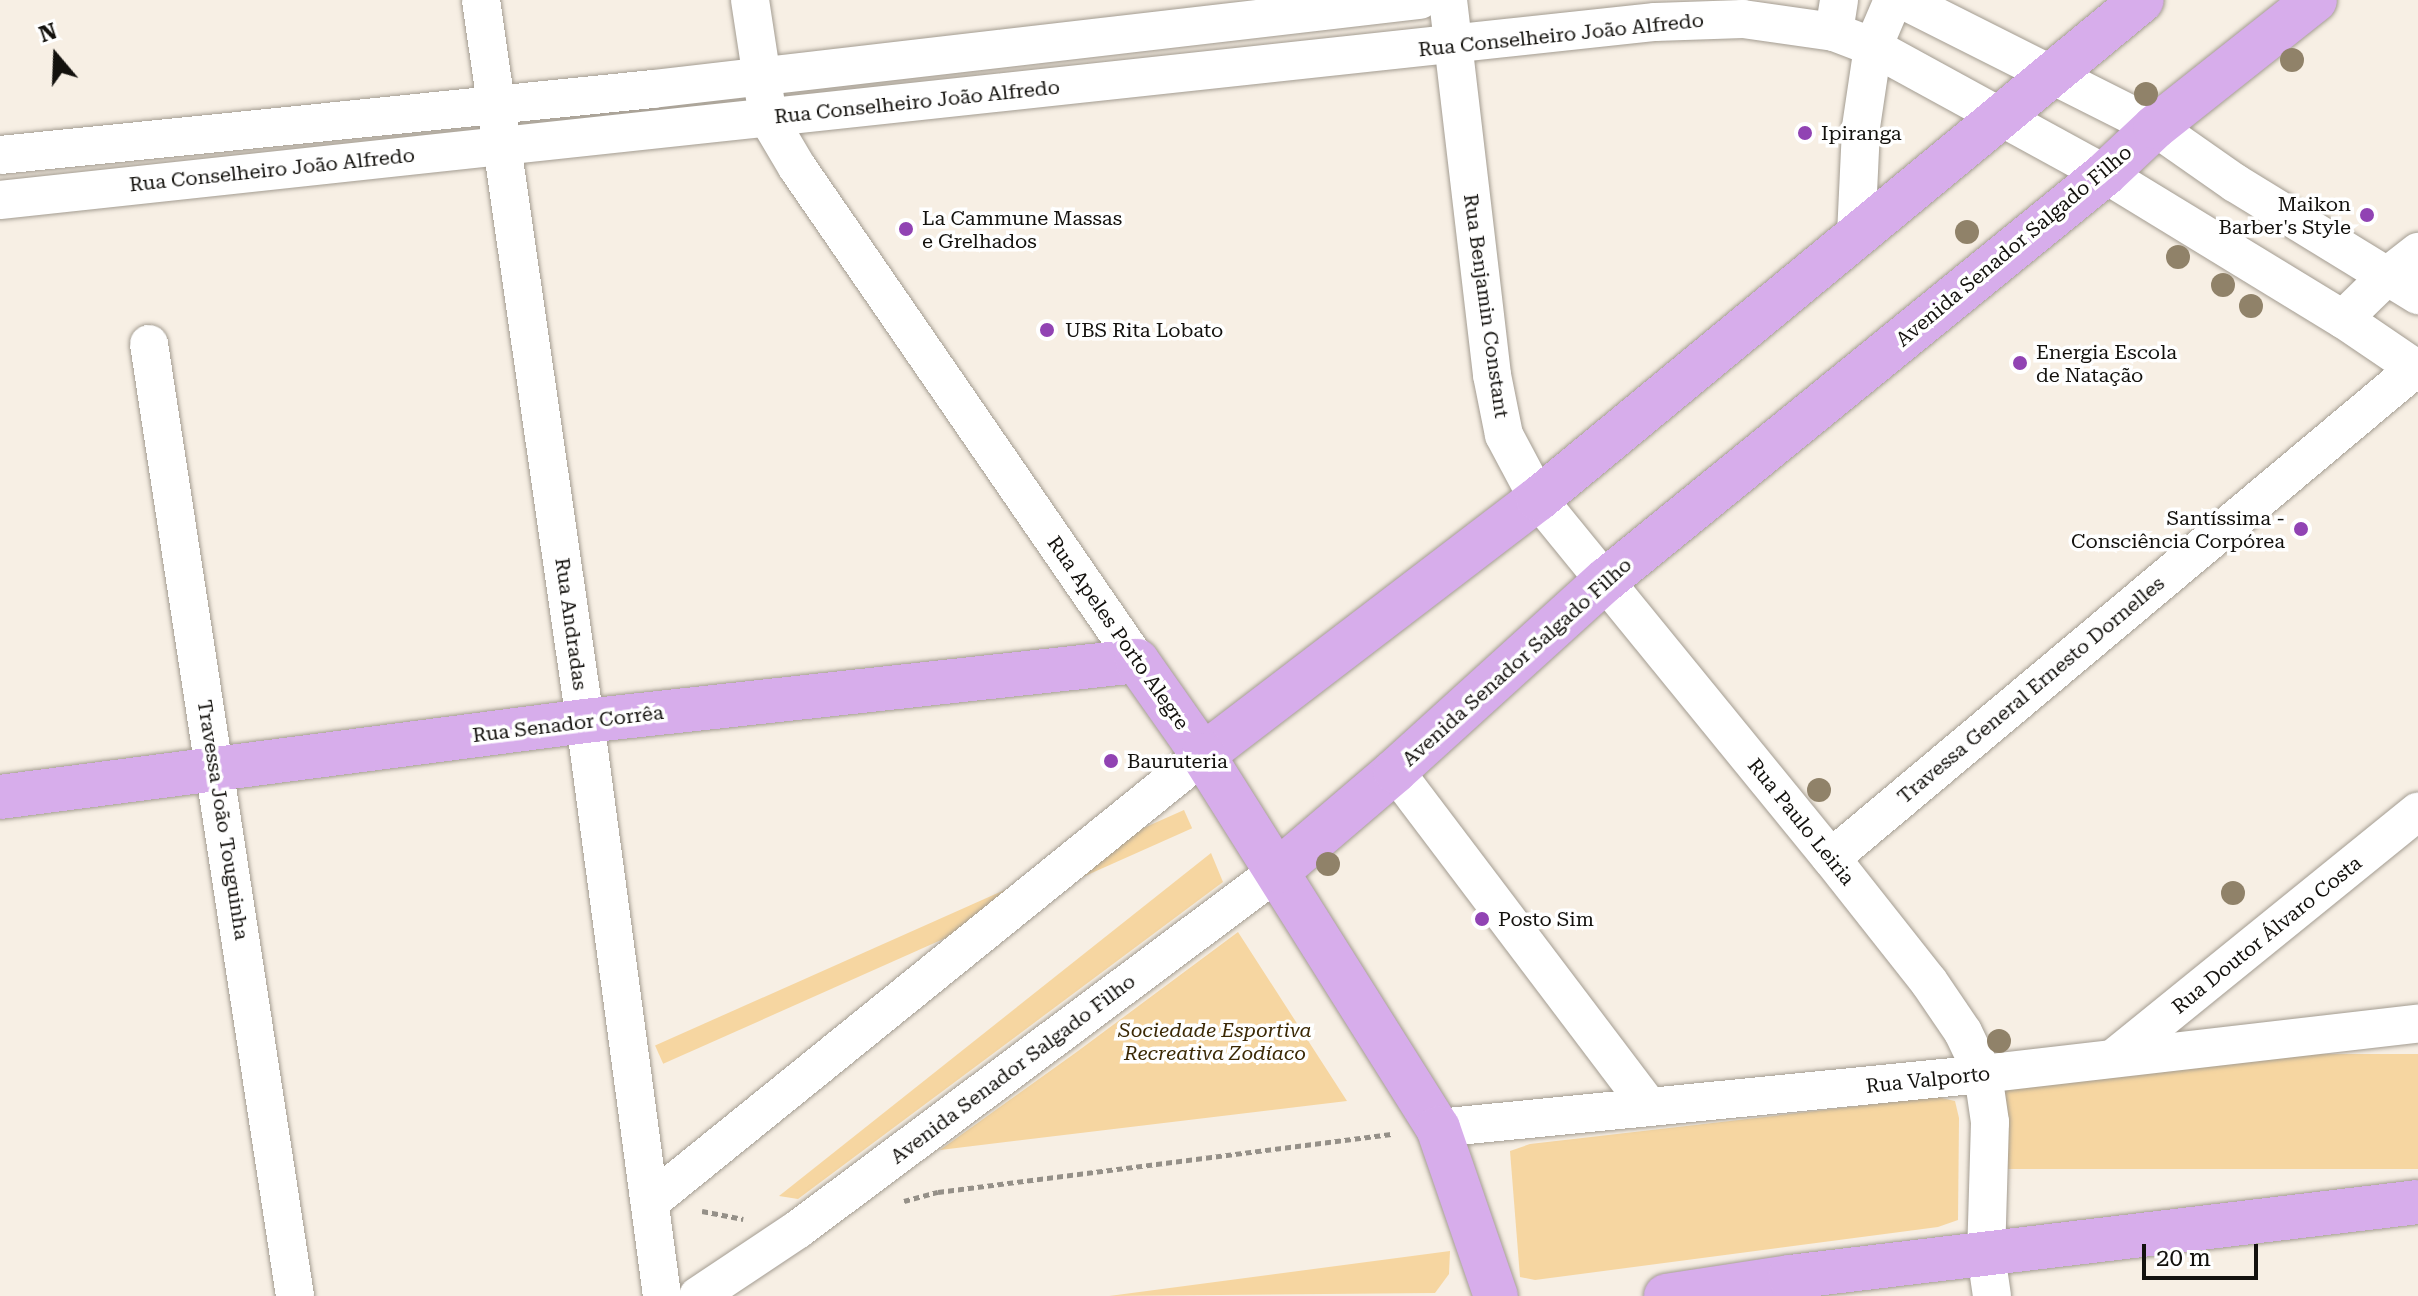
<!DOCTYPE html>
<html>
<head>
<meta charset="utf-8">
<style>
  body { margin:0 }
  #map { position:relative; width:2418px; height:1296px; overflow:hidden; background:#f7efe4; font-family:"Roboto Serif",serif }
  div>[style] { position:absolute }
  [style*='--x'] { left:calc(var(--x)*1px); top:calc(var(--y)*1px); width:calc(var(--w)*1px); rotate:calc(var(--a)*1deg) }
  .green>* { inset:0; background:#f6d6a1; transform-origin:0 0 }
  .path>* { height:5px; margin-top:-2.5px; transform-origin:0; background:repeating-linear-gradient(90deg,#959088 0 6px,transparent 0 10px) }
  .roads { filter:drop-shadow(0 0 2px #a39c91) drop-shadow(0 0 2px #a39c91) }
  .minor>* { height:38px; margin:-19px; padding:0 19px; transform-origin:19px; border-radius:19px; background:#fff }
  .major>* { height:44px; margin:-22px; padding:0 22px; transform-origin:22px; border-radius:22px; background:#d7adeb }
  .trees>* { width:24px; height:24px; margin:-12px; border-radius:50%; background:#908269 }
  .dots>* { width:22px; height:22px; translate:-50% -50%; box-sizing:border-box; border:4px solid #fff; border-radius:50% }
  span { translate:-50% -50%; white-space:nowrap; text-align:center; line-height:1.15; -webkit-text-stroke:7px #fff; paint-order:stroke }
  .street-label { font-size:20px; color:#13110d }
  .poi-label { font-size:20px; color:#13110d }
  .left { translate:0 -50%; text-align:left }
  .right { translate:-100% -50%; text-align:right }
  .park-label { font-size:20px; color:#3b2905; font-style:italic }
  .north { position:absolute; left:16px; top:16px; width:80px; height:80px; -webkit-text-stroke:6px #fff; paint-order:stroke; rotate:341deg; font-size:22px; font-weight:700; line-height:32px; text-align:center; color:#13110d }
  .north::after { content:''; display:block; margin:auto; width:28px; height:36px; background:#13110d; clip-path:polygon(50% 0,100% 100%,50% 72%,0 100%) }
  .scale { position:absolute; left:2142px; top:1244px; width:116px; height:36px; box-sizing:border-box; border:4px solid #13110d; border-top:0; padding-left:10px; font-size:24px; line-height:28px; white-space:nowrap; color:#13110d; -webkit-text-stroke:6px #fff; paint-order:stroke }
</style>
</head>
<body>
<div id="map">
  <div class="green">
    <i style="left:1184px;top:810px;width:20px;height:579px;rotate:66deg"></i>
    <i style="clip-path:polygon(1211px 853px,1223px 882px,798px 1199px,779px 1196px)"></i>
    <i style="clip-path:polygon(1238px 932px,1347px 1101px,940px 1150px,1078px 1051px)"></i>
    <i style="left:2418px;top:1054px;width:115px;height:416px;rotate:90deg"></i>
    <i style="clip-path:polygon(1937px 1097px,1955px 1101px,1959px 1118px,1958px 1220px,1938px 1227px,1535px 1280px,1520px 1277px,1510px 1151px,1530px 1144px)"></i>
    <i style="clip-path:polygon(1450px 1251px,1449px 1274px,1435px 1293px,1109px 1296px)"></i>
  </div>
  <div class="path">
    <i style="--x:904;--y:1201;--w:35;--a:-15"></i>
    <i style="--x:938;--y:1192;--w:459;--a:-7.3"></i>
    <i style="--x:702;--y:1211;--w:42;--a:11"></i>
  </div>
  <div class="roads">
    <div class="minor">
      <i style="--x:481;--y:0;--w:728;--a:81.79"></i>
      <i style="--x:585;--y:721;--w:580;--a:82.37"></i>
      <i style="--x:750;--y:0;--w:119;--a:81.3"></i>
      <i style="--x:768;--y:118;--w:57;--a:59.4"></i>
      <i style="--x:797;--y:167;--w:600;--a:55.46"></i>
      <i style="--x:1448;--y:0;--w:378;--a:83.3"></i>
      <i style="--x:1492;--y:375;--w:61;--a:78.7"></i>
      <i style="--x:1504;--y:435;--w:72;--a:62"></i>
      <i style="--x:1538;--y:499;--w:463;--a:50.8"></i>
      <i style="--x:1831;--y:858;--w:158;--a:51.7"></i>
      <i style="--x:1929;--y:982;--w:60;--a:55.8"></i>
      <i style="--x:1963;--y:1032;--w:47;--a:64.5"></i>
      <i style="--x:1983;--y:1074;--w:49;--a:81.7"></i>
      <i style="--x:1990;--y:1122;--w:133;--a:91.7"></i>
      <i style="--x:1986;--y:1255;--w:41;--a:81.7"></i>
      <i style="--x:1903;--y:0;--w:282;--a:26.7"></i>
      <i style="--x:2155;--y:127;--w:98;--a:35"></i>
      <i style="--x:2235;--y:183;--w:215;--a:31.5"></i>
      <i style="--x:1834;--y:32;--w:32;--a:-81"></i>
      <i style="--x:0;--y:155;--w:656;--a:-5.77"></i>
      <i style="--x:653;--y:89;--w:772;--a:-6.62"></i>
      <i style="--x:0;--y:200;--w:1665;--a:-6.14"></i>
      <i style="--x:1655;--y:22;--w:88;--a:-2"></i>
      <i style="--x:1743;--y:19;--w:92;--a:8.1"></i>
      <i style="--x:1834;--y:32;--w:42;--a:21"></i>
      <i style="--x:1873;--y:47;--w:264;--a:28.7"></i>
      <i style="--x:2105;--y:174;--w:279;--a:31.4"></i>
      <i style="--x:2343;--y:319;--w:91;--a:34.2"></i>
      <i style="--x:1856;--y:235;--w:108;--a:-87.3"></i>
      <i style="--x:1861;--y:127;--w:81;--a:-81.5"></i>
      <i style="--x:1873;--y:47;--w:51;--a:-66.9"></i>
      <i style="--x:2343;--y:319;--w:60;--a:-44.3"></i>
      <i style="--x:2386;--y:277;--w:41;--a:-38"></i>
      <i style="--x:149;--y:344;--w:963;--a:81.28"></i>
      <i style="--x:1395;--y:771;--w:421;--a:52.9"></i>
      <i style="--x:1831;--y:858;--w:763;--a:-39.95"></i>
      <i style="--x:2115;--y:1057;--w:390;--a:-39"></i>
      <i style="--x:1438;--y:1128;--w:548;--a:-5.66"></i>
      <i style="--x:1983;--y:1074;--w:438;--a:-6.6"></i>
      <i style="--x:650;--y:1202;--w:711;--a:-38.95"></i>
      <i style="--x:698;--y:1296;--w:119;--a:-33.7"></i>
      <i style="--x:797;--y:1230;--w:600;--a:-36.74"></i>
    </div>
    <div class="major">
      <i style="--x:1203;--y:755;--w:422;--a:-37.4"></i>
      <i style="--x:1538;--y:499;--w:783;--a:-39.56"></i>
      <i style="--x:0;--y:797;--w:590;--a:-7.4"></i>
      <i style="--x:585;--y:721;--w:555;--a:-6.2"></i>
      <i style="--x:1137;--y:661;--w:115;--a:54.9"></i>
      <i style="--x:1203;--y:755;--w:441;--a:57.8"></i>
      <i style="--x:1438;--y:1128;--w:178;--a:71"></i>
      <i style="--x:1278;--y:871;--w:154;--a:-40.5"></i>
      <i style="--x:1395;--y:771;--w:285;--a:-42.2"></i>
      <i style="--x:1606;--y:580;--w:643;--a:-39.13"></i>
      <i style="--x:2105;--y:174;--w:69;--a:-43.2"></i>
      <i style="--x:2155;--y:127;--w:204;--a:-38.4"></i>
      <i style="--x:1666;--y:1296;--w:125;--a:-8.7"></i>
      <i style="--x:1790;--y:1277;--w:632;--a:-6.81"></i>
    </div>
  </div>
  <div class="trees">
    <i style="left:2292px;top:60px"></i>
    <i style="left:2146px;top:94px"></i>
    <i style="left:1967px;top:232px"></i>
    <i style="left:2178px;top:257px"></i>
    <i style="left:2223px;top:285px"></i>
    <i style="left:2251px;top:306px"></i>
    <i style="left:1819px;top:790px"></i>
    <i style="left:1328px;top:864px"></i>
    <i style="left:2233px;top:893px"></i>
    <i style="left:1999px;top:1041px"></i>
  </div>
  <div class="dots">
    <i style="left:1805px;top:133px;background:#9143b3"></i>
    <i style="left:2367px;top:215px;background:#9143b3"></i>
    <i style="left:906px;top:229px;background:#9143b3"></i>
    <i style="left:1047px;top:330px;background:#9143b3"></i>
    <i style="left:2020px;top:363px;background:#9143b3"></i>
    <i style="left:2301px;top:529px;background:#9143b3"></i>
    <i style="left:1111px;top:761px;background:#9143b3"></i>
    <i style="left:1482px;top:919px;background:#9143b3"></i>
  </div>
  <div class="street-label">
    <span style="left:1561px;top:35px;rotate:-6deg">Rua Conselheiro João Alfredo</span>
    <span style="left:917px;top:102px;rotate:-6deg">Rua Conselheiro João Alfredo</span>
    <span style="left:272px;top:170px;rotate:-6deg">Rua Conselheiro João Alfredo</span>
    <span style="left:2014px;top:246px;rotate:-40deg">Avenida Senador Salgado Filho</span>
    <span style="left:1486px;top:306px;rotate:82deg">Rua Benjamin Constant</span>
    <span style="left:571px;top:624px;rotate:82deg">Rua Andradas</span>
    <span style="left:1118px;top:633px;rotate:55deg">Rua Apeles Porto Alegre</span>
    <span style="left:1517px;top:662px;rotate:-42deg">Avenida Senador Salgado Filho</span>
    <span style="left:2031px;top:690px;rotate:-40deg">Travessa General Ernesto Dornelles</span>
    <span style="left:568px;top:724px;rotate:-7deg">Rua Senador Corrêa</span>
    <span style="left:223px;top:820px;rotate:81deg">Travessa João Touguinha</span>
    <span style="left:1801px;top:822px;rotate:51deg">Rua Paulo Leiria</span>
    <span style="left:2267px;top:935px;rotate:-39deg">Rua Doutor Álvaro Costa</span>
    <span style="left:1013px;top:1069px;rotate:-37deg">Avenida Senador Salgado Filho</span>
    <span style="left:1928px;top:1080px;rotate:-6deg">Rua Valporto</span>
  </div>
  <div class="poi-label">
    <span class="left" style="left:1821px;top:133px">Ipiranga</span>
    <span class="right" style="left:2351px;top:216px">Maikon<br>Barber's Style</span>
    <span class="left" style="left:922px;top:230px">La Cammune Massas<br>e Grelhados</span>
    <span class="left" style="left:1065px;top:330px">UBS Rita Lobato</span>
    <span class="left" style="left:2036px;top:364px">Energia Escola<br>de Natação</span>
    <span class="right" style="left:2285px;top:530px">Santíssima -<br>Consciência Corpórea</span>
    <span class="left" style="left:1127px;top:761px">Bauruteria</span>
    <span class="left" style="left:1498px;top:919px">Posto Sim</span>
  </div>
  <div class="park-label">
    <span style="left:1215px;top:1042px">Sociedade Esportiva<br>Recreativa Zodíaco</span>
  </div>
  <div class="north">N</div>
  <div class="scale">20 m</div>
</div>
</body>
</html>
